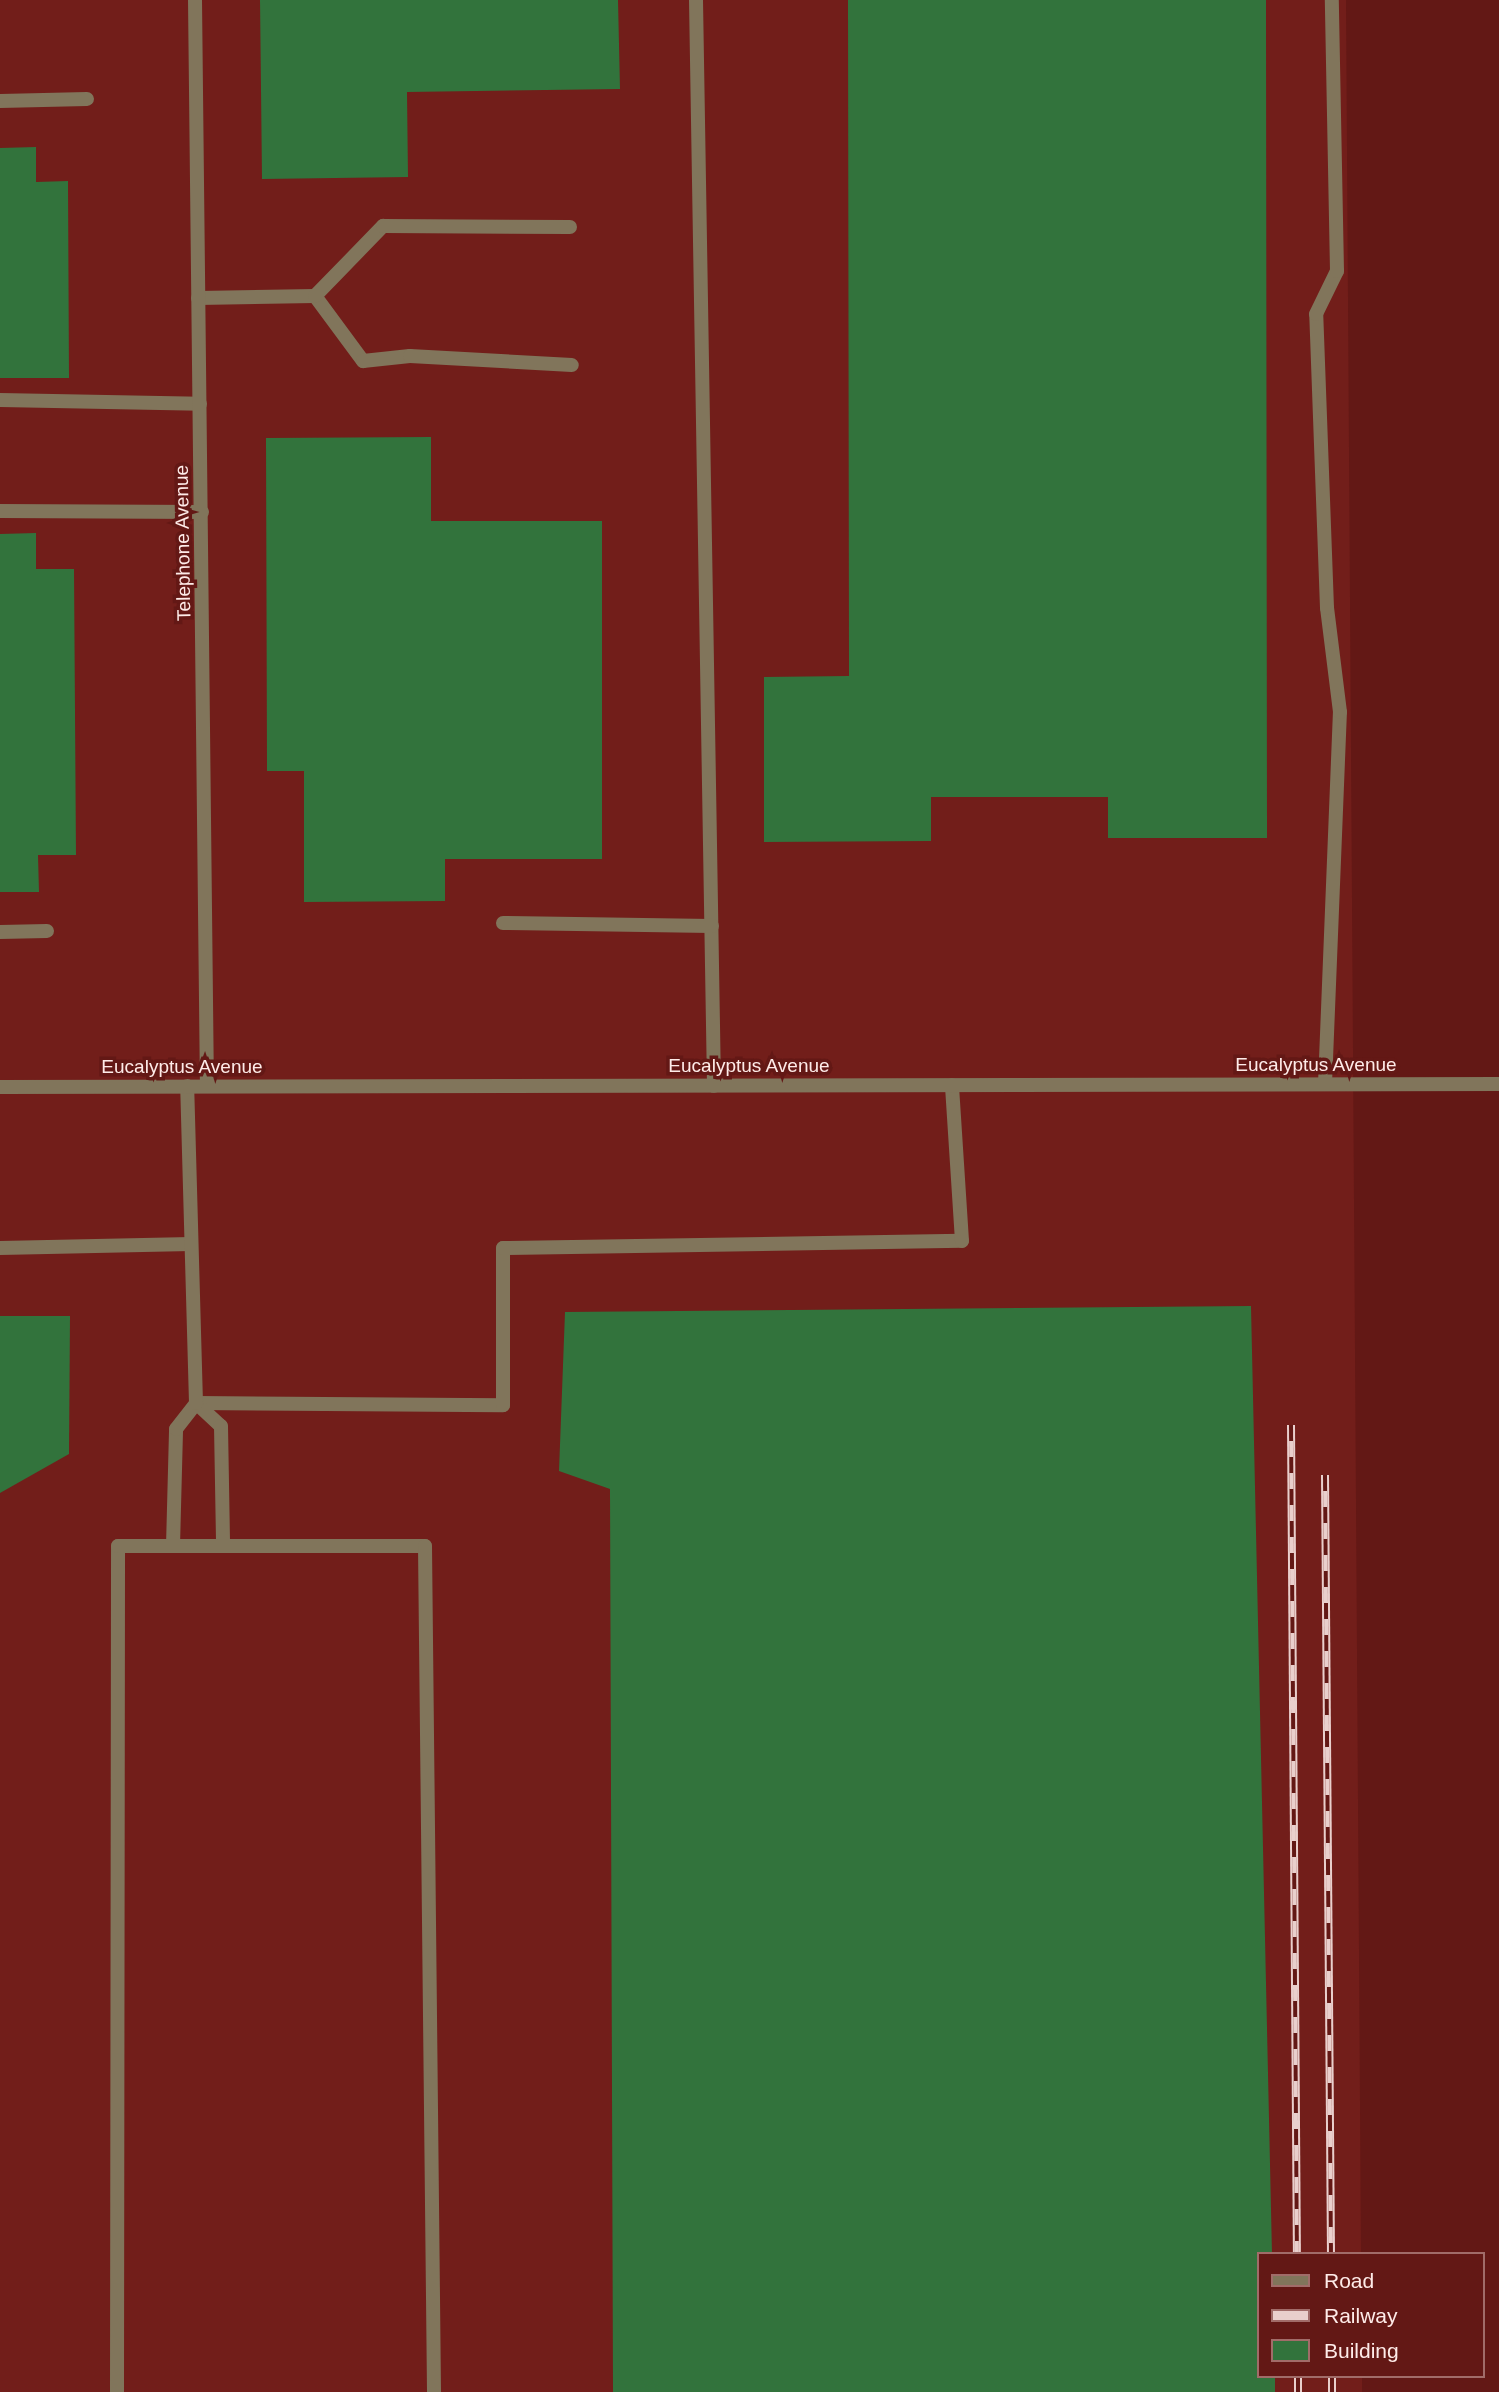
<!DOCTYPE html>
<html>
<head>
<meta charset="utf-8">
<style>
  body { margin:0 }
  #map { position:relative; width:1499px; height:2392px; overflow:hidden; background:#631815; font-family:Helvetica,sans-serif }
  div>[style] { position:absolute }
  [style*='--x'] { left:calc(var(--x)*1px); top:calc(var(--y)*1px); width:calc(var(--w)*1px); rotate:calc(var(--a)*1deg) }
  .built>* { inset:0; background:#721e1a }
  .building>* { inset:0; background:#32733c }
  .service>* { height:14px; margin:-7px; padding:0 7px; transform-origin:7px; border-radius:7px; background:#81755b }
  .minor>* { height:14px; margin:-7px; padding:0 7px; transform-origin:7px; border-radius:7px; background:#81755b }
  .tertiary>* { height:14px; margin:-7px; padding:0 7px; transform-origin:7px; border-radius:7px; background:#81755b }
  .rail>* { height:8px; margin-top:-4px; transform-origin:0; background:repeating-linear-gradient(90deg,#631815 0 16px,#e9cfcc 0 32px); box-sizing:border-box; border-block:2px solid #e9cfcc }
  span { translate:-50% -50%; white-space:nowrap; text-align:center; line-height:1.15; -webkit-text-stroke:7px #631815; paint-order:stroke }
  .street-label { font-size:19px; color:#feebe8 }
  .legend { position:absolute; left:1257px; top:2252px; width:228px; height:126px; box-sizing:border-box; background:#631815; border:2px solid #a16c69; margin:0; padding:9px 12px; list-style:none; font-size:21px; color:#feebe8 }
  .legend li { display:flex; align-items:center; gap:14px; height:35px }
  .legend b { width:35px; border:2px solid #a16c69 }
</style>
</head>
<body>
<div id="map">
  <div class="built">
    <i style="clip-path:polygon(0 0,1346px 0,1361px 2254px,1259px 2254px,1259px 2376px,1362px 2376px,1362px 2392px,0 2392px)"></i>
  </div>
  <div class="building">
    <i style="clip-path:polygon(260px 0,618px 0,620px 89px,407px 92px,408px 177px,262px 179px)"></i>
    <i style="clip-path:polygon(848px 0,1266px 0,1267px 838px,1108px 838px,1108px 797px,931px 797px,931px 841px,764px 842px,764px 677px,849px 676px)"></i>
    <i style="clip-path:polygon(36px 147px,36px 182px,68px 181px,69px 378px,0 378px,0 148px)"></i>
    <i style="clip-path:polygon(431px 437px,431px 521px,602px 521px,602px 859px,445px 859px,445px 901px,304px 902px,304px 771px,267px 771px,266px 438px)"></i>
    <i style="clip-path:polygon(36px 533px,36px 569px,74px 569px,76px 855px,38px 855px,39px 892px,0 892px,0 534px)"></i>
    <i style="clip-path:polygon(1251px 1306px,1272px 2254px,1259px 2254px,1259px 2376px,1275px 2376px,1275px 2392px,613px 2392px,610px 1489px,559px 1471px,565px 1312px)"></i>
    <i style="clip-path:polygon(0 1316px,70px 1316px,69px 1454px,0 1493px)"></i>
  </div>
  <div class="service">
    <i style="--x:696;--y:0;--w:1086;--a:89.05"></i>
    <i style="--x:0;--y:101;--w:87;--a:-1.3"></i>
    <i style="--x:315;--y:296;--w:81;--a:53.6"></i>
    <i style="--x:363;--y:361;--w:47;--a:-6.1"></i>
    <i style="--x:410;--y:356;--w:162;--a:3.2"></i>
    <i style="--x:198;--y:298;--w:117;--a:-1"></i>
    <i style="--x:315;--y:296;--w:98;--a:-45.8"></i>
    <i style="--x:383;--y:226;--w:187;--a:0.3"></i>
    <i style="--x:0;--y:400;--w:200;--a:1.1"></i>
    <i style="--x:0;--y:511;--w:202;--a:0.3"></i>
    <i style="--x:503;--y:923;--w:209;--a:0.8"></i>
    <i style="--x:0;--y:932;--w:47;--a:-1.2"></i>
    <i style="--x:1325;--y:1084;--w:372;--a:-87.7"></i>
    <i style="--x:1340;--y:712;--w:105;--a:-97.1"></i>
    <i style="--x:1327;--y:608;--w:294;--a:-92.1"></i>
    <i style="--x:1316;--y:314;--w:48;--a:-64"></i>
    <i style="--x:1337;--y:271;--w:271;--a:-91.1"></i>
    <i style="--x:0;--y:1248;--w:191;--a:-1.2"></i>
    <i style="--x:196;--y:1403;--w:307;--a:0.4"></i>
    <i style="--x:503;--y:1405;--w:157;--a:-90"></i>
    <i style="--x:503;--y:1248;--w:459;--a:-0.9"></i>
    <i style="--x:962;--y:1241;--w:156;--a:-93.7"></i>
    <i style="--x:196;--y:1403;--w:34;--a:43"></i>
    <i style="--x:221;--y:1426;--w:120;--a:89"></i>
    <i style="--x:173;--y:1546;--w:117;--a:-88.5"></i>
    <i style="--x:176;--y:1429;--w:33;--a:-52"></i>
    <i style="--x:196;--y:1403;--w:317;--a:-91.6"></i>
    <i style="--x:117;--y:2392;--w:846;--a:-89.93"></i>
    <i style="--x:118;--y:1546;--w:307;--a:0"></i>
    <i style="--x:425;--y:1546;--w:846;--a:89.39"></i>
  </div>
  <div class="minor">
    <i style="--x:195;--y:0;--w:1086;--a:89.37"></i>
  </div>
  <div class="tertiary">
    <i style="--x:0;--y:1087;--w:1499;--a:-0.11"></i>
  </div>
  <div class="rail">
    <i style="--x:1291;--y:1425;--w:829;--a:89.59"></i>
    <i style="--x:1325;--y:1475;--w:779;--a:89.56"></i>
    <i style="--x:1298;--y:2376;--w:16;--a:90"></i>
    <i style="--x:1332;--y:2376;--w:16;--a:90"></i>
  </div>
  <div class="street-label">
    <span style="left:183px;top:543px;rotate:-91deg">Telephone Avenue</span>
    <span style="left:1316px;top:1065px">Eucalyptus Avenue</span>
    <span style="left:749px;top:1066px">Eucalyptus Avenue</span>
    <span style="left:182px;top:1067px">Eucalyptus Avenue</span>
  </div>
  <ul class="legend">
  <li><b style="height:9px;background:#81755b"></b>Road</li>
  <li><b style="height:9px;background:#e9cfcc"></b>Railway</li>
  <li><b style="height:19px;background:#32733c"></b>Building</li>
  </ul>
</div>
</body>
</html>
